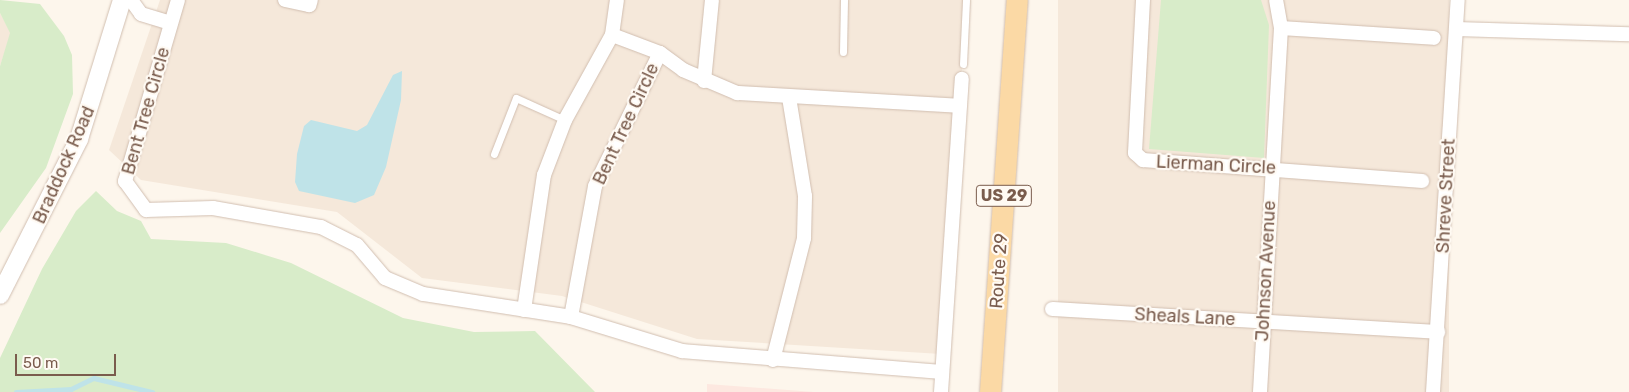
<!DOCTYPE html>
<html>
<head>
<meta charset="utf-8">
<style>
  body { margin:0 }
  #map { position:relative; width:1629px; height:392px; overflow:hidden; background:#fdf6ec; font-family:Rubik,sans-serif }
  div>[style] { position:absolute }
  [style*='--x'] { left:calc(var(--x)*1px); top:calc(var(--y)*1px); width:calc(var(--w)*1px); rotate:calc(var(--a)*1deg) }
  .residential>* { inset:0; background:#f5e8da; transform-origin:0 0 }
  .commercial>* { inset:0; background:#fde8e0 }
  .green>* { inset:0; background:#d8ecc9 }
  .water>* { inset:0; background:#bfe3e8 }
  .stream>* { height:4.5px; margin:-2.25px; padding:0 2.25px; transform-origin:2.25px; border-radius:2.25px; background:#bfe3e8 }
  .roads { filter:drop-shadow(0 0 1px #d1beb0) drop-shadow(0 0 1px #d1beb0) }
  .service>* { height:7px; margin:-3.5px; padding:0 3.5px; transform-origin:3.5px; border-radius:3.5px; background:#fff }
  .minor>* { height:14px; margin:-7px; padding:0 7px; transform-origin:7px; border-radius:7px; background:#fff }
  .tertiary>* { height:18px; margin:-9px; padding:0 9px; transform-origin:9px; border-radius:9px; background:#fff }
  .primary>* { height:21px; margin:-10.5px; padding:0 10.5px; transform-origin:10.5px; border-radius:10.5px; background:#fbd9a5 }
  span { translate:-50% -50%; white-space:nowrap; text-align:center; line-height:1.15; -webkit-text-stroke:4.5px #fffaf3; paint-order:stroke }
  .shield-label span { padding:1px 4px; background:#fffaf3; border:1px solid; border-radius:4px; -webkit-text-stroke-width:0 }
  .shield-label { font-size:16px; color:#7a5c4d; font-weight:700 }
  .street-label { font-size:18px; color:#7a5c4d }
  .scale { position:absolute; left:15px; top:354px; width:101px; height:22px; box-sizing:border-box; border:2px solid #7a5c4d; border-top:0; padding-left:6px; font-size:15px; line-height:18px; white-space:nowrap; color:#7a5c4d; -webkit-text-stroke:4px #fffaf3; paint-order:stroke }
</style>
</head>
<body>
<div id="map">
  <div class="residential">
    <i style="clip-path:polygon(160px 0,967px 0,941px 354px,697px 339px,562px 296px,422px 278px,337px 212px,141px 180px,109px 150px)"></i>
    <i style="left:1058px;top:0;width:391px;height:393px"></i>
    <i style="clip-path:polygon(0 13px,11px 33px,0 66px)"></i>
  </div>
  <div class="commercial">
    <i style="clip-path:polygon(707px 384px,814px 392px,707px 392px)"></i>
  </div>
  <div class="green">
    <i style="clip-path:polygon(0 0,40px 4px,64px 36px,72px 55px,73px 94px,46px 168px,0 233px,0 66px,10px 33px,0 13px)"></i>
    <i style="clip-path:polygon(1161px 0,1261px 0,1269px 25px,1264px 158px,1149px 149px)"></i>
    <i style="clip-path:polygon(96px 191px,117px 211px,141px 221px,151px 239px,226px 243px,291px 263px,403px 318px,474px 332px,535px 331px,595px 392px,0 392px,0 358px,42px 269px,76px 211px)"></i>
  </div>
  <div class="water">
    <i style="clip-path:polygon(402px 71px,401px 100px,386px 167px,374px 195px,355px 203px,299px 191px,295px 182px,297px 154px,304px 126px,311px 120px,357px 131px,367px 125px,393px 75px)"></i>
  </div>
  <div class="stream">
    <i style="--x:16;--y:392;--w:55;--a:-3.1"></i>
    <i style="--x:71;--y:389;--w:25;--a:-26"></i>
    <i style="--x:94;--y:378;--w:60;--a:13.6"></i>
  </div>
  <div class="roads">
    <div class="service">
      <i style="--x:843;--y:52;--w:52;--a:-88.9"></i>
      <i style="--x:963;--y:64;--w:64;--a:-87.3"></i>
      <i style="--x:494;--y:154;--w:60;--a:-68.6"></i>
      <i style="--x:516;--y:98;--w:54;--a:24.2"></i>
    </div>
    <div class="minor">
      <i style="--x:131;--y:0;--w:17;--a:54"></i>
      <i style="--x:141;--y:14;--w:31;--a:17"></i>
      <i style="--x:178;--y:0;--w:189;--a:106.3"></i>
      <i style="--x:125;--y:181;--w:36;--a:54"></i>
      <i style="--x:146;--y:210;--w:67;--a:-1.7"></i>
      <i style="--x:213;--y:208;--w:110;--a:10"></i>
      <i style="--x:321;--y:227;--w:40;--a:26.6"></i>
      <i style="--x:357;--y:245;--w:43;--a:49.7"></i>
      <i style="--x:385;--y:278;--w:41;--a:22.8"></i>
      <i style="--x:423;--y:294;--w:150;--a:8.8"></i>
      <i style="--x:571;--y:317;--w:133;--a:-79.6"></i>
      <i style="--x:595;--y:186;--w:148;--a:-64"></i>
      <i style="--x:660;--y:53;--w:51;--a:-159.4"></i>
      <i style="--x:612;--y:35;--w:35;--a:-82"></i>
      <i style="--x:285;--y:0;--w:25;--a:12"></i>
      <i style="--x:309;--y:5;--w:5;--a:-68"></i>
      <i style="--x:1143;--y:0;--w:153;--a:93"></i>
      <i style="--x:1135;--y:153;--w:11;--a:41"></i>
      <i style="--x:1143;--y:160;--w:280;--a:4.3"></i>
      <i style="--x:1281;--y:28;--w:153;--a:3.7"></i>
      <i style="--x:1456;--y:29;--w:173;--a:1.7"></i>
      <i style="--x:660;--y:53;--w:29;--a:36"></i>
      <i style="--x:683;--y:70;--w:59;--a:23.1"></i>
      <i style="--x:737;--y:93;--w:223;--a:3.3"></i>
      <i style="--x:704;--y:81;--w:81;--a:-84.4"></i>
      <i style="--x:1052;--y:309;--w:387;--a:3.4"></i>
      <i style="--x:524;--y:310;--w:136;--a:-81.6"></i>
      <i style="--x:544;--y:175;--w:59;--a:-69.1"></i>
      <i style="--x:565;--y:120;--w:97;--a:-61.1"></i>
      <i style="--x:571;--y:317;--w:116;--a:17"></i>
      <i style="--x:682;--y:351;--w:260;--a:4.6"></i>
      <i style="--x:773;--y:360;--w:126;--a:-75.7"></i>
      <i style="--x:804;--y:238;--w:42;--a:-88.6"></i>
      <i style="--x:805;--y:196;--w:100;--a:-99.2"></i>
      <i style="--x:941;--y:392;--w:314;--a:-86.2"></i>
      <i style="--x:1260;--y:392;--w:365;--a:-86.7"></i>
      <i style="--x:1281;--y:28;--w:28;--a:-100"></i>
      <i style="--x:1433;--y:392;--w:393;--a:-86.4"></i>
    </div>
    <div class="tertiary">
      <i style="--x:0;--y:295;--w:175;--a:-63.1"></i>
      <i style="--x:79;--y:139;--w:145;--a:-72.8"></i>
    </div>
    <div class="primary">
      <i style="--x:990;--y:392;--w:393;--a:-86.1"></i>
    </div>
  </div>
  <div class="shield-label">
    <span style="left:1004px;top:196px">US 29</span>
  </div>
  <div class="street-label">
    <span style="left:146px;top:111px;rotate:-74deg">Bent Tree Circle</span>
    <span style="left:626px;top:124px;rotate:-65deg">Bent Tree Circle</span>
    <span style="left:64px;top:165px;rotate:-66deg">Braddock Road</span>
    <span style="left:1216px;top:165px;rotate:3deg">Lierman Circle</span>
    <span style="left:1446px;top:196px;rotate:-87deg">Shreve Street</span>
    <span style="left:999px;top:271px;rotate:-86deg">Route 29</span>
    <span style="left:1266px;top:271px;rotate:-87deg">Johnson Avenue</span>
    <span style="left:1185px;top:317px;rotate:3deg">Sheals Lane</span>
  </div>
  <div class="scale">50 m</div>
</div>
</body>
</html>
